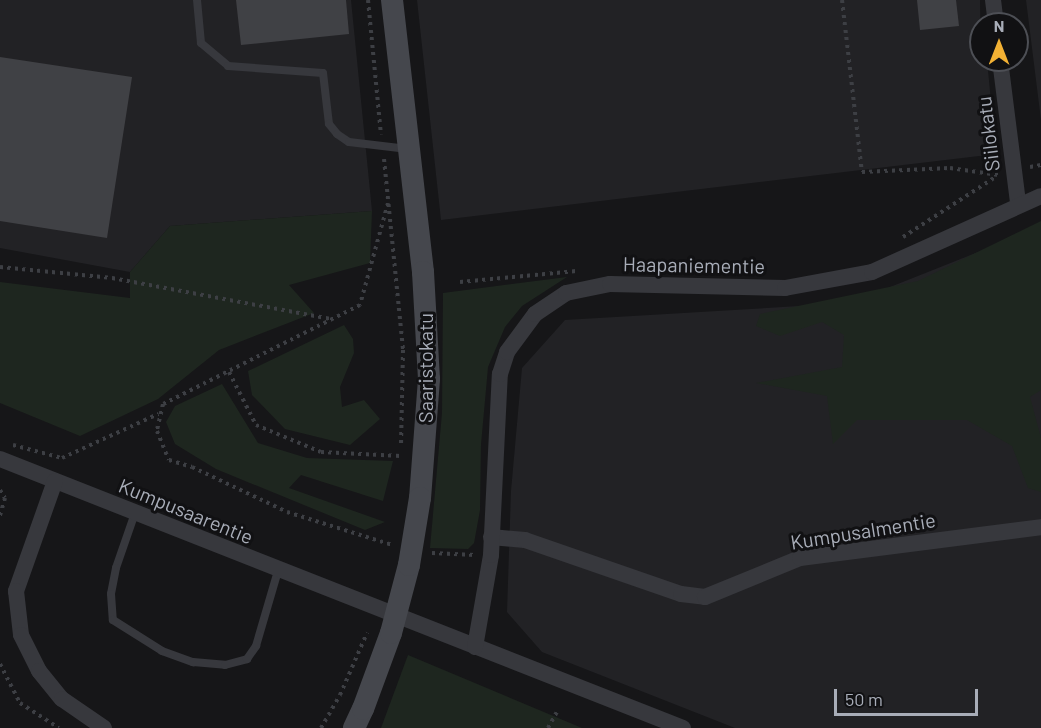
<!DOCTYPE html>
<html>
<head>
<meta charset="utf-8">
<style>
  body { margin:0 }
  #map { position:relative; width:1041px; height:728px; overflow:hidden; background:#161618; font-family:Barlow,sans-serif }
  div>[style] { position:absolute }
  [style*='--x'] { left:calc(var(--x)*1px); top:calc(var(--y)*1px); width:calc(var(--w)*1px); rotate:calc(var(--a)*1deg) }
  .built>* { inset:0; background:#222225 }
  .green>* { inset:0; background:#1e261f }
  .building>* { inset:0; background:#404145 }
  .path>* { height:4px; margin-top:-2px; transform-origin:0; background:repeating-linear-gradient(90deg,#3d3f44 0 3px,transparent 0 7.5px) }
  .lane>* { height:8px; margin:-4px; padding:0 4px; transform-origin:4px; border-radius:4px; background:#37383d }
  .street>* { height:16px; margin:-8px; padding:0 8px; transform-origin:8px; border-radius:8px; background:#37383d }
  .secondary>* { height:22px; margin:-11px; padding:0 11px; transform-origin:11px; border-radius:11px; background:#45474d }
  .path-bridge>* { height:4px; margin-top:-2px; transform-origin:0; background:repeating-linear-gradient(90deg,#3d3f44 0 3px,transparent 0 7.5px) }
  .secondary-bridge>* { height:22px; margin:-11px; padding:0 11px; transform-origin:11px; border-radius:11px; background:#45474d }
  span { translate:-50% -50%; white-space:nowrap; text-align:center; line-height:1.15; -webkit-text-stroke:6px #111113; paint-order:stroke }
  .street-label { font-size:20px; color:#a8adb8 }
  .north { position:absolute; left:969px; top:12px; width:60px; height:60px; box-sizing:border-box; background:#111113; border:2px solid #4d4f55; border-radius:50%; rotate:0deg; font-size:16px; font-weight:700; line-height:24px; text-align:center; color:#a8adb8 }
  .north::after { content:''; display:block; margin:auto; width:21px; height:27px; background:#f2b134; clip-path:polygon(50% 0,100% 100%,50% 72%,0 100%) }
  .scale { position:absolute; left:834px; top:689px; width:144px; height:27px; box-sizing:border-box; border:3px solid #a8adb8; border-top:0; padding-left:8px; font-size:18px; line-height:21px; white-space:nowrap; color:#a8adb8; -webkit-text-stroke:4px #111113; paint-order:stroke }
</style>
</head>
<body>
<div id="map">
  <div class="built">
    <i style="clip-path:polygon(0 0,351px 0,372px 211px,170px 226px,130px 272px,0 248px)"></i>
    <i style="clip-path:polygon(417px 0,980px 0,981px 60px,987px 60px,996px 154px,441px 220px)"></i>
    <i style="clip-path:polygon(1026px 0,1041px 0,1041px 120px)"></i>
    <i style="clip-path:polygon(1031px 231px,1041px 231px,1041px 728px,735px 728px,542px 652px,507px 612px,511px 491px,522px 368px,565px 320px,850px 303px)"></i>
  </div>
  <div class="green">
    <i style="clip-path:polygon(372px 211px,370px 263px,289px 285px,314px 313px,219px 350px,158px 399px,80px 436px,0 403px,0 282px,130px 298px,130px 272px,170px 226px)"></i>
    <i style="clip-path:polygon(1041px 221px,1041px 390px,1030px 397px,1041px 438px,1041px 492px,1028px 488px,1012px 446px,967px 420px,857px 420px,833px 444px,827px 396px,756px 383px,842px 367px,844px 335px,822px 322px,780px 336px,756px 326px,760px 314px,918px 281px)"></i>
    <i style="clip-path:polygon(567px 277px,522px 306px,505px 327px,488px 367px,481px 444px,480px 510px,474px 543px,468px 549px,430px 548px,442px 413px,443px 293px)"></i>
    <i style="clip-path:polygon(344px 325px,353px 339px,354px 353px,340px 387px,342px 407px,364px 400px,380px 419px,350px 445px,285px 429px,252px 395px,248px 371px)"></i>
    <i style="clip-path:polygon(222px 384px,258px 443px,307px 458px,393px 461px,383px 501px,301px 475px,289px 488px,385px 522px,365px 530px,216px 469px,175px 444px,166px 422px,175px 406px)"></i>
    <i style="clip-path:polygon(408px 655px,582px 728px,381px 728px)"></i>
  </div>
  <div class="building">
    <i style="clip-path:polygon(236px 0,346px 0,349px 34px,241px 45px)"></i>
    <i style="clip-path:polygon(917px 0,956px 0,959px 26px,920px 30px)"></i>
    <i style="clip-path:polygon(0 57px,132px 77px,107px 238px,0 221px)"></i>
  </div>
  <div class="path">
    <i style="--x:368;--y:0;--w:135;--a:84.5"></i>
    <i style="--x:842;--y:0;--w:173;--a:83.4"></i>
    <i style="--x:862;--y:172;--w:88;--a:-2.6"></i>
    <i style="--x:950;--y:168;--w:49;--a:8.1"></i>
    <i style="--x:384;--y:159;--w:192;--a:84.3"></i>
    <i style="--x:403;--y:350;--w:95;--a:91.2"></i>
    <i style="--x:1030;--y:167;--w:11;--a:-10"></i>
    <i style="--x:388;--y:203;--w:106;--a:105.4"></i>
    <i style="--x:360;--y:305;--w:220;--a:153.3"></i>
    <i style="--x:163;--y:404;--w:28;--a:103"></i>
    <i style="--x:157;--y:431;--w:31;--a:68"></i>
    <i style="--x:169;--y:460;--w:24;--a:17"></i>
    <i style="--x:192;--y:467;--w:105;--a:25.3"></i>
    <i style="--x:287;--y:512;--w:110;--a:17.4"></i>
    <i style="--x:903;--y:237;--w:112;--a:-33"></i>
    <i style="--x:0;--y:267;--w:113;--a:5.6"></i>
    <i style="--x:112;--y:278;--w:224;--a:10.6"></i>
    <i style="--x:460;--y:282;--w:117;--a:-5.4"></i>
    <i style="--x:229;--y:372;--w:59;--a:63"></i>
    <i style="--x:256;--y:425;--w:70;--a:22.6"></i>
    <i style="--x:321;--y:452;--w:80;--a:2.9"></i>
    <i style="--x:13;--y:445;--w:51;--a:14.9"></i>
    <i style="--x:62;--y:458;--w:106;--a:-24.6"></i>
    <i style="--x:0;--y:490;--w:9;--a:58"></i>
    <i style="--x:5;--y:498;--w:19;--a:106"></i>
    <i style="--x:432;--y:553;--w:43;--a:2.7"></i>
    <i style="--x:0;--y:664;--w:44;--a:62.9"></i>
    <i style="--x:20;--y:703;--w:46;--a:32.7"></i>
    <i style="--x:321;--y:728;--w:38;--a:-60"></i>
    <i style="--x:548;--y:728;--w:18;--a:-61"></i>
  </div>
  <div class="lane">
    <i style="--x:197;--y:0;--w:43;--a:84.7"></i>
    <i style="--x:201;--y:43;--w:35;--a:40"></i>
    <i style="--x:228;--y:66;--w:95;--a:4.2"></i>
    <i style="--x:323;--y:73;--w:51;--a:83.3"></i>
    <i style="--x:329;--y:124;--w:13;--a:51"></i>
    <i style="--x:337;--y:134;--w:14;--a:34"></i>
    <i style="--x:349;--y:142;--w:59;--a:6.8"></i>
    <i style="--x:135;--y:513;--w:58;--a:109.1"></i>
    <i style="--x:116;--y:568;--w:26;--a:101"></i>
    <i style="--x:111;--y:594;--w:26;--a:86"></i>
    <i style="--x:113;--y:620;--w:58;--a:32.3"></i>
    <i style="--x:162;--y:651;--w:33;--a:20"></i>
    <i style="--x:193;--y:662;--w:32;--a:5"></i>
    <i style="--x:225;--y:665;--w:23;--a:-15"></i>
    <i style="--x:247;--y:659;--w:16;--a:-55"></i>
    <i style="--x:256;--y:646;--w:78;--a:-73.7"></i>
  </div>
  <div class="street">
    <i style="--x:993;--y:0;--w:24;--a:83"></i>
    <i style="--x:1000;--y:60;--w:144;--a:82.8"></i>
    <i style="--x:0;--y:459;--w:734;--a:21.5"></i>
    <i style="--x:55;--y:481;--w:117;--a:109.5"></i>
    <i style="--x:16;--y:591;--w:44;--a:83.5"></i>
    <i style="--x:21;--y:635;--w:40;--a:63.4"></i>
    <i style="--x:39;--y:671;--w:36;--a:51"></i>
    <i style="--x:62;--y:699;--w:51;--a:34.6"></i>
    <i style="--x:491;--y:537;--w:34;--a:5"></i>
    <i style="--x:525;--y:540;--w:165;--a:19.1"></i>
    <i style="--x:681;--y:594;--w:24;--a:7"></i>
    <i style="--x:705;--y:597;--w:103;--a:-22.3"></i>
    <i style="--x:800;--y:558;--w:243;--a:-7.3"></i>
    <i style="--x:475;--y:647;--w:93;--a:-80.1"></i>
    <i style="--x:491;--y:555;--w:181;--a:-87.2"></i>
    <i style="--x:500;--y:374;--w:23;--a:-72"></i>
    <i style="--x:507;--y:352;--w:47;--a:-53.6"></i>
    <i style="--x:535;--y:314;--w:37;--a:-34"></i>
    <i style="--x:566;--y:293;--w:45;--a:-11.6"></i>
    <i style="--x:610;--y:284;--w:175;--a:1.3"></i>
    <i style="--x:785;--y:288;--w:88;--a:-10.4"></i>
    <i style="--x:872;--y:272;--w:185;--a:-24.2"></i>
  </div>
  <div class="secondary">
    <i style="--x:392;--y:0;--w:274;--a:83.5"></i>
    <i style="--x:423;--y:272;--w:107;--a:86.8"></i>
    <i style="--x:429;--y:379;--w:119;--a:94.3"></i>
    <i style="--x:354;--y:728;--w:21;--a:-65"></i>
  </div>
  <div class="path-bridge">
    <i style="--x:340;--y:695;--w:68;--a:-66.5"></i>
  </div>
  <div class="secondary-bridge">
    <i style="--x:363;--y:709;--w:81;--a:-69.8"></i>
    <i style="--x:391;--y:633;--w:70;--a:-75.2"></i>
    <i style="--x:409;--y:565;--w:68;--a:-80.7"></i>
  </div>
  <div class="street-label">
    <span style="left:988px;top:134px;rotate:-97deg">Siilokatu</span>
    <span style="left:694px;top:265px;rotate:1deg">Haapaniementie</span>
    <span style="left:425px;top:368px;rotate:-90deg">Saaristokatu</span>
    <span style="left:186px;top:511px;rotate:22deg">Kumpusaarentie</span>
    <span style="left:863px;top:531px;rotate:-9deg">Kumpusalmentie</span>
  </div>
  <div class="north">N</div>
  <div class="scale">50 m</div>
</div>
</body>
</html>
